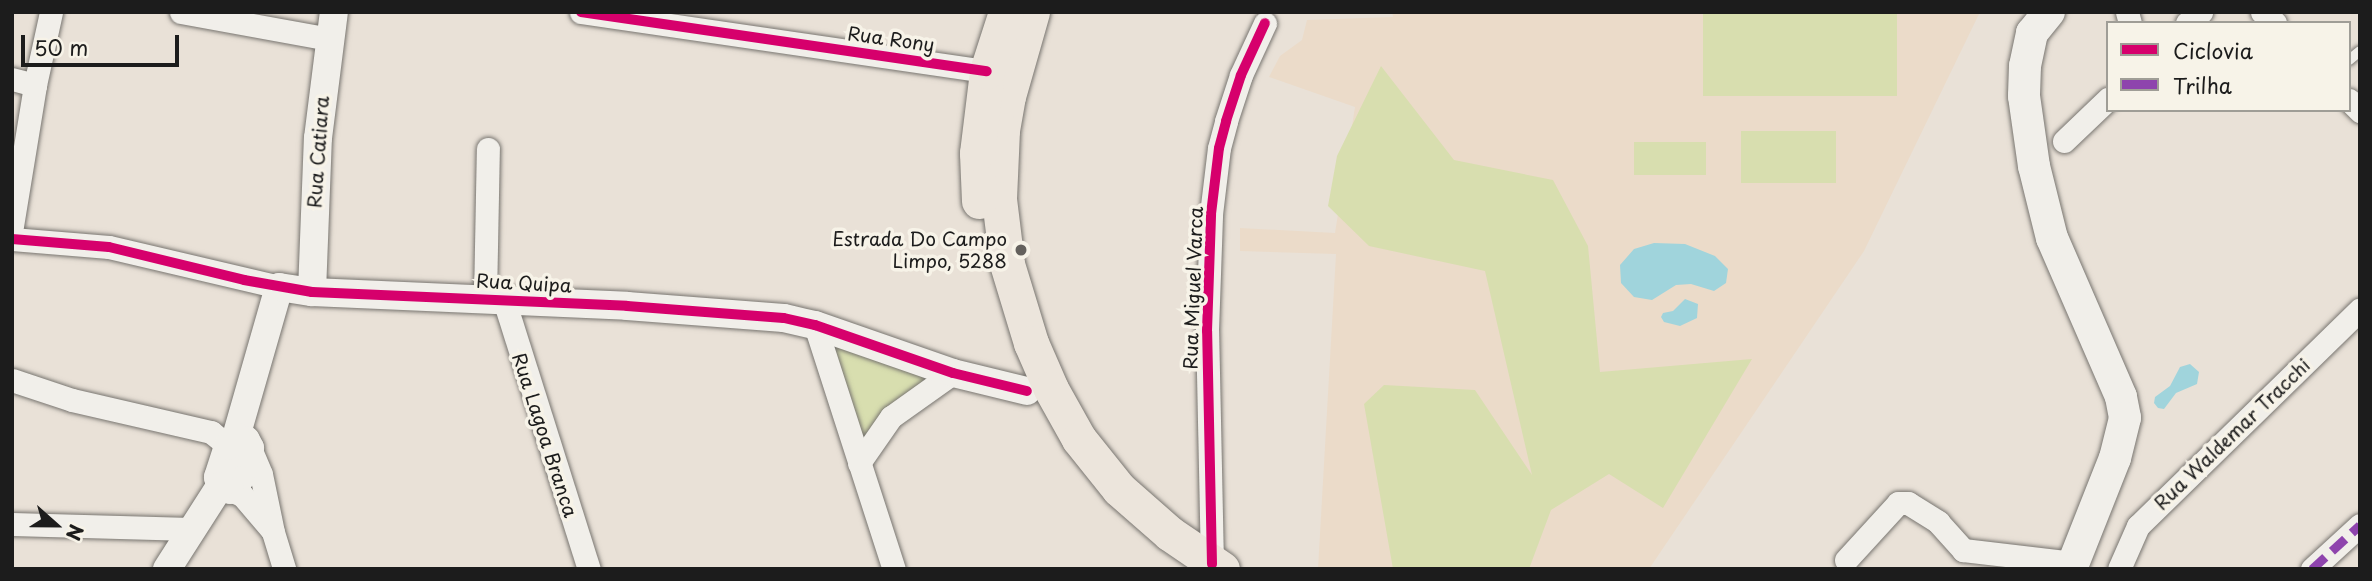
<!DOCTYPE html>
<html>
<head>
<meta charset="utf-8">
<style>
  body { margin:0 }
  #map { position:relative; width:2372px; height:581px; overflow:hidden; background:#e9e1d7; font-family:"Playpen Sans",sans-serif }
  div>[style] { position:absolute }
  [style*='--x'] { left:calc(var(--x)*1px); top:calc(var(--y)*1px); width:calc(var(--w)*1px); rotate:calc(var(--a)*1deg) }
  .built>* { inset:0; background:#ebdbc9 }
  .green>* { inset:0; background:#d8deaf; transform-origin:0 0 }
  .water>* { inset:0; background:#a0d4dc }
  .roads { filter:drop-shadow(0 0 2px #787570) drop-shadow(0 0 2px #787570) }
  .service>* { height:10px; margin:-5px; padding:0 5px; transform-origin:5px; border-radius:5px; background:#f1efea }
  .minor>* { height:23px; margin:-11.5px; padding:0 11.5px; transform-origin:11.5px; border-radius:11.5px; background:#f1efea }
  .tertiary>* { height:28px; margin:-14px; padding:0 14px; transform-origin:14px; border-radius:14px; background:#f1efea }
  .secondary>* { height:32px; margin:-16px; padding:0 16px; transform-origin:16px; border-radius:16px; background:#f1efea }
  .primary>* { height:35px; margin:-17.5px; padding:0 17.5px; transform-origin:17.5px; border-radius:17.5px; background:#ece5dc }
  .quiet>* { height:9px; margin-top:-4.5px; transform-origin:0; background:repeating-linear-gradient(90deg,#8e44ad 0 18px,transparent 0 27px) }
  .cycleway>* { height:10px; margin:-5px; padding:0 5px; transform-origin:5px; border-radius:5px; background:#d6006c }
  .dots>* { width:19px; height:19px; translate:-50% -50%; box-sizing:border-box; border:4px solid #f7f3e8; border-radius:50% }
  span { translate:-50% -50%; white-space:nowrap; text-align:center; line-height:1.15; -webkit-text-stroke:7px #f7f3e8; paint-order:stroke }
  .street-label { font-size:19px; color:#1c1c1c }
  .poi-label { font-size:19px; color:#1c1c1c }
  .right { translate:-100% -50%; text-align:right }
  .frame { position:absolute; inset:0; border:14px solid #1c1c1c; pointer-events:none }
  .legend { position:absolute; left:2106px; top:21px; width:245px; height:91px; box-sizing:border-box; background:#f7f3e8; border:2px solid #9f9d96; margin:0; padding:9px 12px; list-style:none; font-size:21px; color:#1c1c1c }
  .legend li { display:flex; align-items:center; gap:14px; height:35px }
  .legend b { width:35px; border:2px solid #9f9d96 }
  .north { position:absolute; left:21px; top:490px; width:70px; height:70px; -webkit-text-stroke:5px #f7f3e8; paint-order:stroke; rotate:111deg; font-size:19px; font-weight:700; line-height:28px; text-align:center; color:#1c1c1c }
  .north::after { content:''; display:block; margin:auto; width:24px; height:32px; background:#1c1c1c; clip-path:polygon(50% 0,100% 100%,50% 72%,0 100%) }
  .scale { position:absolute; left:21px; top:35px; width:158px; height:32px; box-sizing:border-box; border:4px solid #1c1c1c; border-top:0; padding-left:9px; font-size:21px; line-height:24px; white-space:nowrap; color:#1c1c1c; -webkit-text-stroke:5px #f7f3e8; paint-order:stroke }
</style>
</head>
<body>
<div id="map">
  <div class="built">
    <i style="clip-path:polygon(1392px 12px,1980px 12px,1864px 251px,1649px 569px,1318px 569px,1336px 254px,1240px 251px,1240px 228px,1335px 233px,1355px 107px,1269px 77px,1280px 56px,1302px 40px,1307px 20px,1393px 17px)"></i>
  </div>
  <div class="green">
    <i style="left:1703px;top:12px;width:194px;height:84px"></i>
    <i style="clip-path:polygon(1381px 66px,1454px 160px,1553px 180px,1588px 246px,1600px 372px,1752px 359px,1663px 508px,1609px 474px,1551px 510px,1529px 569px,1393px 569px,1364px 404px,1384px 385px,1475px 390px,1532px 475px,1485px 271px,1369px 246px,1328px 206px,1337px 156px)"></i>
    <i style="left:1741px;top:131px;width:95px;height:52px"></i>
    <i style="left:1634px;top:142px;width:72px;height:33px"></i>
    <i style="clip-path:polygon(822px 330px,944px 373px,857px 443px)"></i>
  </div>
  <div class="water">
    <i style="clip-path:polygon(1654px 243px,1685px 244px,1715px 256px,1728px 269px,1726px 283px,1714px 291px,1691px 284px,1676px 285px,1652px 300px,1634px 297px,1621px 283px,1620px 265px,1634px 249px)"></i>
    <i style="clip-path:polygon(1685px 299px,1698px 304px,1697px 318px,1680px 326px,1664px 322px,1661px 317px,1663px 313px,1673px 311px)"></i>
    <i style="clip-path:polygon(2190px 364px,2199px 372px,2197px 384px,2176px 393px,2164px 409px,2158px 408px,2154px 403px,2155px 397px,2170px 386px,2180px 367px)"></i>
  </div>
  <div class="roads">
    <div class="service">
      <i style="--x:2349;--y:60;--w:14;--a:-39"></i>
    </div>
    <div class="minor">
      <i style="--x:181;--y:12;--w:150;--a:10.3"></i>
      <i style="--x:581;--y:12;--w:410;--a:8.3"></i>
      <i style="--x:2127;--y:12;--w:11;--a:75"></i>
      <i style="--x:2262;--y:12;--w:17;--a:40"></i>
      <i style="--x:2187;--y:23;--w:18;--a:-38"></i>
      <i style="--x:12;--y:79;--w:24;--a:15"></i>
      <i style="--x:2349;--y:100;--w:16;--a:45"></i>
      <i style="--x:2064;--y:141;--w:61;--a:-43.7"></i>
      <i style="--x:12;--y:226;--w:143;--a:-80.7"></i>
      <i style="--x:35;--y:85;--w:75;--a:-77.6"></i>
      <i style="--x:12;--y:239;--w:97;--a:4.7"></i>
      <i style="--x:109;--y:247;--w:175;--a:13.2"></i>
      <i style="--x:485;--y:299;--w:150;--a:-88.9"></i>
      <i style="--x:504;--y:300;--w:282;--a:72.5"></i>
      <i style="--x:815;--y:325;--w:256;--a:72.1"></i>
      <i style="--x:12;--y:380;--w:63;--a:18.4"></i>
      <i style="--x:72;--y:400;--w:143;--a:13"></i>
      <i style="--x:211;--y:432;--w:22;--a:39"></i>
      <i style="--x:250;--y:448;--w:28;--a:67"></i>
      <i style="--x:261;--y:474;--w:59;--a:78.3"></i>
      <i style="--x:273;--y:532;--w:39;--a:73"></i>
      <i style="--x:859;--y:463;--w:56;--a:-55.2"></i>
      <i style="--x:891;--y:417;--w:76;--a:-35.4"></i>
      <i style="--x:230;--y:490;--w:13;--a:23"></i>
      <i style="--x:242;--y:495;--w:45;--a:49.5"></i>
      <i style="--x:12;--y:524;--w:179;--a:1.6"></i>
      <i style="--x:1846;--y:560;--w:77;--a:-47.6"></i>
      <i style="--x:1898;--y:503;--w:10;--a:0"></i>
      <i style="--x:1908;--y:503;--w:36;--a:32"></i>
      <i style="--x:1938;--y:522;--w:38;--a:48"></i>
      <i style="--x:1963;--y:550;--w:111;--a:6.7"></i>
      <i style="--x:1212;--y:564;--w:233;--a:-91.2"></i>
      <i style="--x:1207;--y:331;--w:117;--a:-88"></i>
      <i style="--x:1211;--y:214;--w:66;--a:-83.1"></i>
      <i style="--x:1219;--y:148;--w:28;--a:-75"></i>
      <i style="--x:1226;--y:121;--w:48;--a:-71.9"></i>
      <i style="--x:1241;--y:75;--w:57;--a:-65.2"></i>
      <i style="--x:2119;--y:569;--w:47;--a:-66.2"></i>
      <i style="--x:2138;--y:526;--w:310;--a:-44.3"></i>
      <i style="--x:2312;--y:569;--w:65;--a:-42.5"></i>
    </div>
    <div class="tertiary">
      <i style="--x:312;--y:292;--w:154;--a:-87.8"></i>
      <i style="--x:318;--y:138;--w:127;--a:-82.8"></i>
      <i style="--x:236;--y:437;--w:156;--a:-74"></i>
      <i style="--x:279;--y:287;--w:33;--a:9"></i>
      <i style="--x:312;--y:292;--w:315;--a:2.5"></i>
      <i style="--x:627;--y:306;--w:157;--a:4.4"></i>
      <i style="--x:784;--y:318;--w:32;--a:13"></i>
      <i style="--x:815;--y:325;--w:146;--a:19.2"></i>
      <i style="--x:953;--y:373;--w:76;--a:13.7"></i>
      <i style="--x:236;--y:437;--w:10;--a:17"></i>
      <i style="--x:246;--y:440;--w:9;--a:63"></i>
      <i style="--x:250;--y:448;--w:34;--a:109"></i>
      <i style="--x:239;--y:480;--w:13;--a:132"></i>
      <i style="--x:230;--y:490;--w:11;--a:-158"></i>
      <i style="--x:220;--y:486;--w:9;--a:-103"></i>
      <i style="--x:218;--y:477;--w:33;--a:-72"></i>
      <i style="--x:228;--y:446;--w:12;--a:-48"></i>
      <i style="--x:167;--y:569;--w:98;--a:-57.4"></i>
    </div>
    <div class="secondary">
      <i style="--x:2049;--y:12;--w:27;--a:129"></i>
      <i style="--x:2032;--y:33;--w:34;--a:102"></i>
      <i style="--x:2025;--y:66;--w:30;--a:92"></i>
      <i style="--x:2024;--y:96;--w:71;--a:81.9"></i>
      <i style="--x:2034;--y:166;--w:74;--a:76"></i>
      <i style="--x:2052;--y:238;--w:173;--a:66.5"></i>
      <i style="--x:2121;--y:397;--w:21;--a:79"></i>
      <i style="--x:2125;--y:418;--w:41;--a:104"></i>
      <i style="--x:2115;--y:458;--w:119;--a:111.6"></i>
    </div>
    <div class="primary">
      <i style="--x:1032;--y:12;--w:87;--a:105.9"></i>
      <i style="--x:1008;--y:96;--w:35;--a:100"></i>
      <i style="--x:1002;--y:130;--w:69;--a:92.5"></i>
      <i style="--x:999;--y:199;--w:65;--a:83"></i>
      <i style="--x:1007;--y:264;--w:83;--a:73.1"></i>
      <i style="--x:1031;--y:343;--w:50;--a:66.5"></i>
      <i style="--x:1051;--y:389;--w:57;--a:60.8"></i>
      <i style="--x:1079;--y:439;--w:64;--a:51.3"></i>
      <i style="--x:1119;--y:489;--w:67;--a:41.3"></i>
      <i style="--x:1169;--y:533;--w:64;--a:34.2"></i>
      <i style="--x:979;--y:201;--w:48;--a:-92.4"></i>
      <i style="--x:977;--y:153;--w:83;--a:-83"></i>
      <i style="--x:987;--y:71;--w:62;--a:-72.1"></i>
    </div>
  </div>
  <div class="quiet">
    <i style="--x:2312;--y:569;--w:65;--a:-42.5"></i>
  </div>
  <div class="cycleway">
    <i style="--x:581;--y:12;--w:410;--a:8.3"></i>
    <i style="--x:12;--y:239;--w:97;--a:4.7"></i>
    <i style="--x:109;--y:247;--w:139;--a:13.7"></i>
    <i style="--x:244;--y:280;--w:69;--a:10"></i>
    <i style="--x:312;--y:292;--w:315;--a:2.5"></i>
    <i style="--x:627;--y:306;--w:157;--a:4.4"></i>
    <i style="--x:784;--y:318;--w:32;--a:13"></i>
    <i style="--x:815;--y:325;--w:146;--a:19.2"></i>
    <i style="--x:953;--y:373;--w:76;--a:13.7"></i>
    <i style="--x:1212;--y:564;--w:233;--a:-91.2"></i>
    <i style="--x:1207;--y:331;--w:117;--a:-88"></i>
    <i style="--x:1211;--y:214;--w:66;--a:-83.1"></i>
    <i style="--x:1219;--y:148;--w:28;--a:-75"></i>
    <i style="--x:1226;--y:121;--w:48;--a:-71.9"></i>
    <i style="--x:1241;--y:75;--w:57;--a:-65.2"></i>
  </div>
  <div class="dots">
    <i style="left:1021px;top:250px;background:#64615d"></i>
  </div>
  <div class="street-label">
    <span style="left:891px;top:39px;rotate:8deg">Rua Rony</span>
    <span style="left:318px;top:152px;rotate:-86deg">Rua Catiara</span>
    <span style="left:524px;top:283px;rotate:3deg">Rua Quipa</span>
    <span style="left:1193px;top:288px;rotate:-88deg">Rua Miguel Varca</span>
    <span style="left:2232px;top:434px;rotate:-44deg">Rua Waldemar Tracchi</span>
    <span style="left:545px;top:435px;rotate:72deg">Rua Lagoa Branca</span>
  </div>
  <div class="poi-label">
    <span class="right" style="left:1007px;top:250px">Estrada Do Campo<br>Limpo, 5288</span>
  </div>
  <div class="frame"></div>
  <ul class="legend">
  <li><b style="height:9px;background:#d6006c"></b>Ciclovia</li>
  <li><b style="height:9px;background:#8e44ad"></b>Trilha</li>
  </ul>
  <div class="north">N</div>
  <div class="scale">50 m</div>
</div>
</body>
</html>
